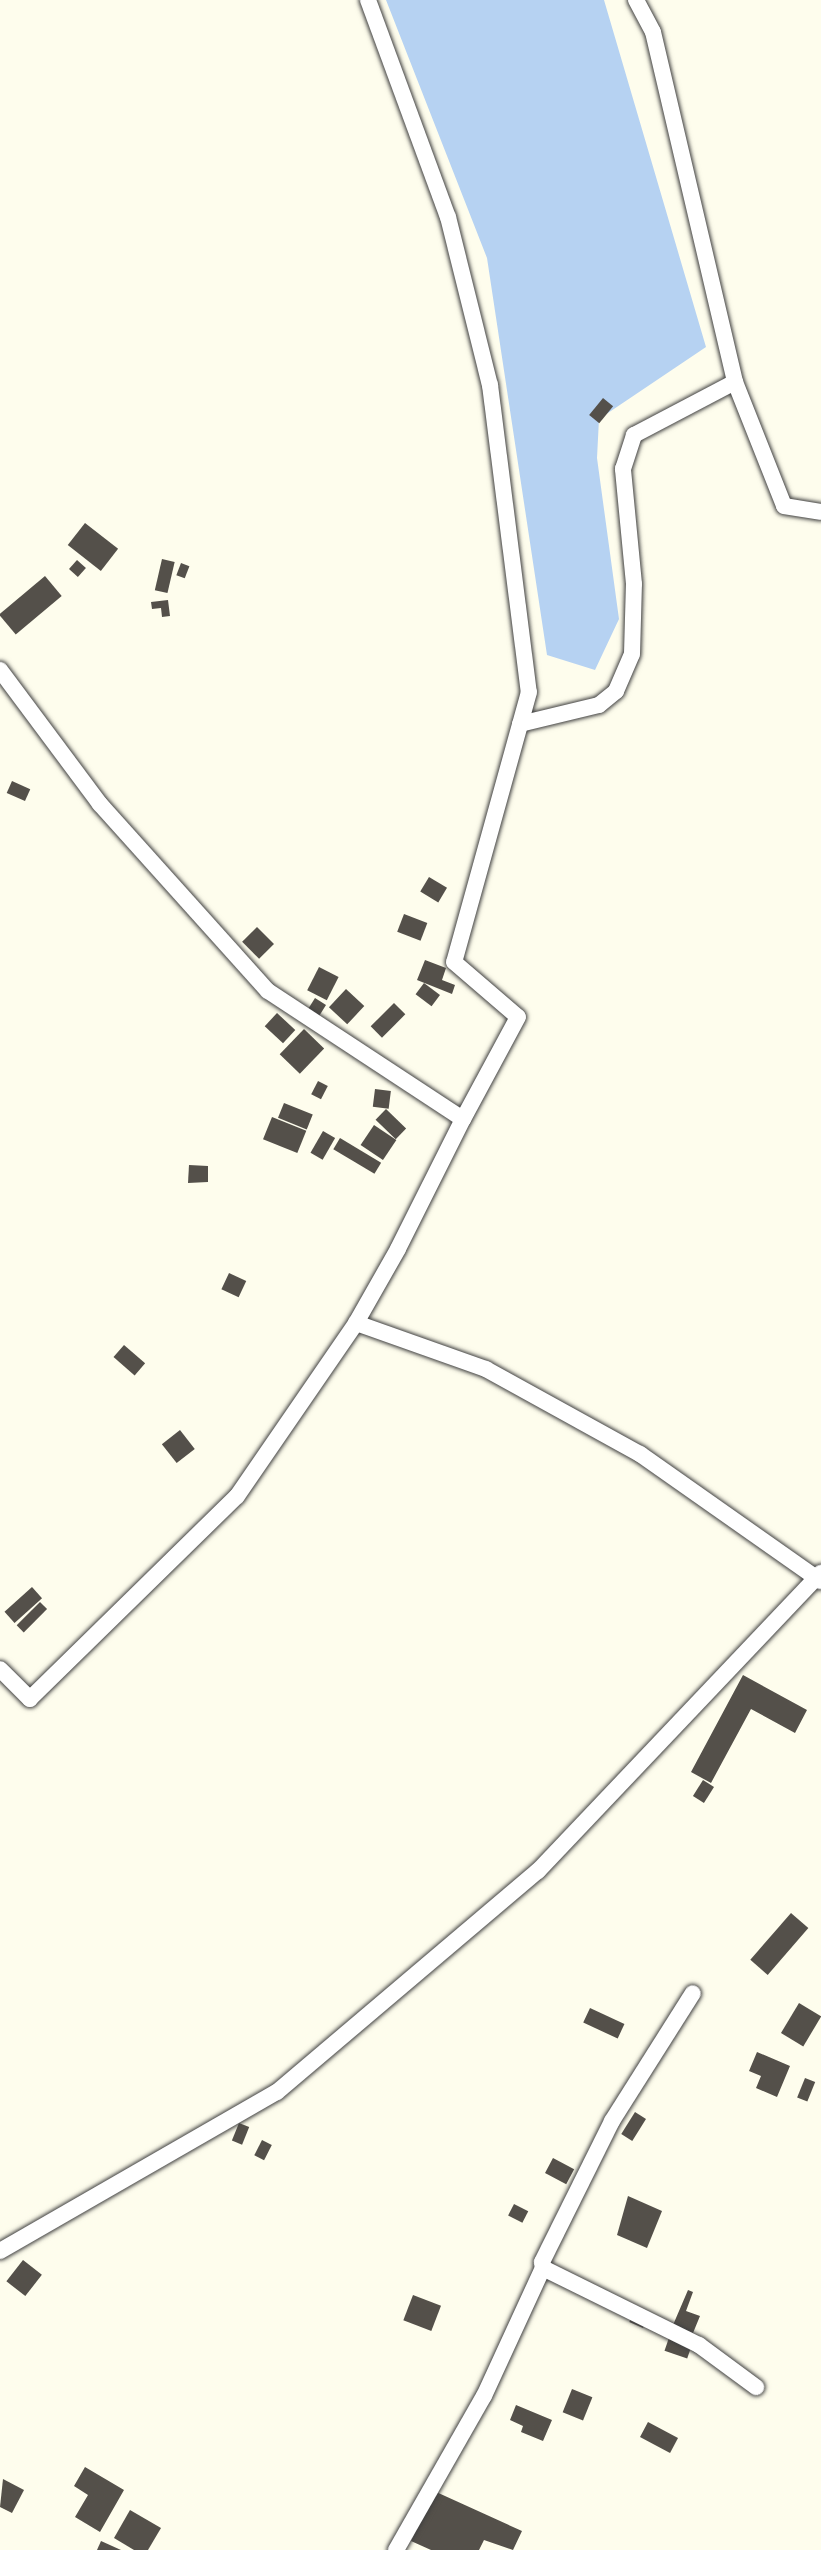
<!DOCTYPE html>
<html>
<head>
<meta charset="utf-8">
<style>
  body { margin:0 }
  #map { position:relative; width:821px; height:2550px; overflow:hidden; background:#fefded; font-family:"Crimson Pro",serif }
  div>[style] { position:absolute }
  [style*='--x'] { left:calc(var(--x)*1px); top:calc(var(--y)*1px); width:calc(var(--w)*1px); rotate:calc(var(--a)*1deg) }
  .water>* { inset:0; background:#b6d2f2 }
  .building>* { inset:0; background:#54504a; transform-origin:0 0 }
  .roads { filter:drop-shadow(0 0 2px #404040) drop-shadow(0 0 2px #404040) }
  .street>* { height:16px; margin:-8px; padding:0 8px; transform-origin:8px; border-radius:8px; background:#fff }
  span { translate:-50% -50%; white-space:nowrap; text-align:center; line-height:1.15; -webkit-text-stroke:6px #fff; paint-order:stroke }
</style>
</head>
<body>
<div id="map">
  <div class="water">
    <i style="clip-path:polygon(386px 0,604px 0,706px 347px,599px 419px,597px 458px,619px 619px,595px 670px,547px 655px,487px 258px)"></i>
  </div>
  <div class="building">
    <i style="left:603px;top:398px;width:13px;height:22px;rotate:39deg"></i>
    <i style="left:85px;top:523px;width:42px;height:28px;rotate:38deg"></i>
    <i style="left:162px;top:559px;width:13px;height:32px;rotate:13deg"></i>
    <i style="left:77px;top:560px;width:12px;height:12px;rotate:42deg"></i>
    <i style="left:181px;top:563px;width:9px;height:13px;rotate:21deg"></i>
    <i style="left:45px;top:576px;width:26px;height:60px;rotate:50deg"></i>
    <i style="clip-path:polygon(168px 600px,170px 616px,162px 617px,161px 608px,152px 609px,151px 602px)"></i>
    <i style="left:12px;top:781px;width:20px;height:13px;rotate:24deg"></i>
    <i style="left:429px;top:877px;width:21px;height:17px;rotate:31deg"></i>
    <i style="left:404px;top:914px;width:25px;height:19px;rotate:21deg"></i>
    <i style="left:257px;top:927px;width:24px;height:21px;rotate:45deg"></i>
    <i style="clip-path:polygon(425px 960px,446px 968px,442px 980px,455px 985px,452px 994px,417px 980px)"></i>
    <i style="left:319px;top:967px;width:22px;height:26px;rotate:27deg"></i>
    <i style="left:424px;top:983px;width:20px;height:14px;rotate:37deg"></i>
    <i style="left:346px;top:989px;width:25px;height:25px;rotate:43deg"></i>
    <i style="left:315px;top:998px;width:13px;height:17px;rotate:32deg"></i>
    <i style="left:394px;top:1003px;width:16px;height:33px;rotate:45deg"></i>
    <i style="left:277px;top:1013px;width:25px;height:18px;rotate:43deg"></i>
    <i style="left:304px;top:1029px;width:28px;height:35px;rotate:44deg"></i>
    <i style="left:318px;top:1081px;width:11px;height:15px;rotate:27deg"></i>
    <i style="left:375px;top:1089px;width:16px;height:18px;rotate:7deg"></i>
    <i style="left:284px;top:1103px;width:31px;height:16px;rotate:22deg"></i>
    <i style="left:386px;top:1109px;width:28px;height:15px;rotate:44deg"></i>
    <i style="left:272px;top:1117px;width:37px;height:24px;rotate:22deg"></i>
    <i style="left:374px;top:1125px;width:27px;height:24px;rotate:34deg"></i>
    <i style="left:323px;top:1131px;width:14px;height:25px;rotate:30deg"></i>
    <i style="left:340px;top:1138px;width:48px;height:13px;rotate:31deg"></i>
    <i style="clip-path:polygon(189px 1165px,208px 1166px,208px 1182px,188px 1183px)"></i>
    <i style="left:229px;top:1273px;width:19px;height:18px;rotate:25deg"></i>
    <i style="left:124px;top:1345px;width:28px;height:16px;rotate:41deg"></i>
    <i style="left:180px;top:1430px;width:24px;height:23px;rotate:52deg"></i>
    <i style="left:32px;top:1587px;width:15px;height:37px;rotate:48deg"></i>
    <i style="left:40px;top:1602px;width:10px;height:33px;rotate:45deg"></i>
    <i style="clip-path:polygon(743px 1675px,807px 1710px,795px 1733px,751px 1709px,711px 1783px,691px 1772px)"></i>
    <i style="left:703px;top:1780px;width:13px;height:19px;rotate:32deg"></i>
    <i style="left:791px;top:1913px;width:23px;height:62px;rotate:41deg"></i>
    <i style="left:799px;top:2003px;width:26px;height:35px;rotate:31deg"></i>
    <i style="left:590px;top:2008px;width:38px;height:16px;rotate:25deg"></i>
    <i style="clip-path:polygon(757px 2052px,790px 2066px,777px 2097px,756px 2088px,761px 2076px,749px 2071px)"></i>
    <i style="left:805px;top:2078px;width:11px;height:21px;rotate:22deg"></i>
    <i style="left:635px;top:2112px;width:13px;height:26px;rotate:32deg"></i>
    <i style="left:239px;top:2123px;width:11px;height:19px;rotate:22deg"></i>
    <i style="left:262px;top:2140px;width:11px;height:17px;rotate:27deg"></i>
    <i style="left:553px;top:2158px;width:24px;height:17px;rotate:28deg"></i>
    <i style="clip-path:polygon(628px 2196px,662px 2211px,647px 2248px,617px 2235px)"></i>
    <i style="left:514px;top:2204px;width:16px;height:13px;rotate:27deg"></i>
    <i style="left:23px;top:2260px;width:24px;height:27px;rotate:38deg"></i>
    <i style="clip-path:polygon(688px 2290px,693px 2292px,686px 2311px,700px 2316px,693px 2333px,673px 2325px)"></i>
    <i style="left:413px;top:2295px;width:30px;height:27px;rotate:21deg"></i>
    <i style="left:634px;top:2311px;width:15px;height:12px;rotate:23deg"></i>
    <i style="left:672px;top:2329px;width:24px;height:23px;rotate:19deg"></i>
    <i style="left:572px;top:2389px;width:22px;height:25px;rotate:22deg"></i>
    <i style="clip-path:polygon(516px 2405px,552px 2420px,543px 2441px,521px 2432px,523px 2426px,510px 2420px)"></i>
    <i style="left:648px;top:2422px;width:34px;height:17px;rotate:28deg"></i>
    <i style="clip-path:polygon(85px 2467px,124px 2490px,100px 2532px,75px 2517px,88px 2495px,74px 2486px)"></i>
    <i style="clip-path:polygon(3px 2479px,24px 2490px,12px 2513px,0 2507px)"></i>
    <i style="clip-path:polygon(434px 2491px,522px 2531px,513px 2550px,484px 2540px,479px 2550px,431px 2550px,411px 2541px)"></i>
    <i style="clip-path:polygon(130px 2510px,161px 2528px,148px 2550px,134px 2550px,114px 2538px)"></i>
    <i style="clip-path:polygon(101px 2541px,121px 2550px,97px 2550px)"></i>
  </div>
  <div class="roads">
    <div class="street">
      <i style="--x:368;--y:0;--w:231;--a:69.8"></i>
      <i style="--x:448;--y:217;--w:173;--a:76"></i>
      <i style="--x:490;--y:385;--w:309;--a:82.8"></i>
      <i style="--x:529;--y:692;--w:280;--a:105.5"></i>
      <i style="--x:454;--y:962;--w:84;--a:40.7"></i>
      <i style="--x:518;--y:1017;--w:116;--a:118.3"></i>
      <i style="--x:636;--y:0;--w:36;--a:62"></i>
      <i style="--x:653;--y:32;--w:359;--a:76.8"></i>
      <i style="--x:735;--y:382;--w:133;--a:68.4"></i>
      <i style="--x:784;--y:506;--w:37;--a:9"></i>
      <i style="--x:0;--y:670;--w:167;--a:53.3"></i>
      <i style="--x:100;--y:804;--w:251;--a:48.1"></i>
      <i style="--x:268;--y:991;--w:233;--a:33.3"></i>
      <i style="--x:463;--y:1119;--w:145;--a:116.6"></i>
      <i style="--x:398;--y:1249;--w:85;--a:119.6"></i>
      <i style="--x:356;--y:1323;--w:210;--a:124.5"></i>
      <i style="--x:237;--y:1496;--w:290;--a:135.6"></i>
      <i style="--x:30;--y:1699;--w:42;--a:-135"></i>
      <i style="--x:520;--y:724;--w:81;--a:-13.5"></i>
      <i style="--x:599;--y:705;--w:22;--a:-39"></i>
      <i style="--x:616;--y:691;--w:40;--a:-66.6"></i>
      <i style="--x:632;--y:654;--w:70;--a:-88.4"></i>
      <i style="--x:634;--y:584;--w:116;--a:-95.5"></i>
      <i style="--x:623;--y:469;--w:36;--a:-72"></i>
      <i style="--x:634;--y:435;--w:114;--a:-27.7"></i>
      <i style="--x:356;--y:1323;--w:138;--a:19.5"></i>
      <i style="--x:486;--y:1369;--w:176;--a:28.9"></i>
      <i style="--x:640;--y:1454;--w:221;--a:35.1"></i>
      <i style="--x:0;--y:2251;--w:319;--a:-29.9"></i>
      <i style="--x:277;--y:2092;--w:342;--a:-40.3"></i>
      <i style="--x:538;--y:1871;--w:411;--a:-46.5"></i>
      <i style="--x:543;--y:2268;--w:174;--a:26.3"></i>
      <i style="--x:699;--y:2345;--w:71;--a:36.4"></i>
      <i style="--x:396;--y:2550;--w:177;--a:-60.3"></i>
      <i style="--x:484;--y:2396;--w:141;--a:-65.3"></i>
      <i style="--x:543;--y:2268;--w:6;--a:-99"></i>
      <i style="--x:542;--y:2262;--w:157;--a:-63.6"></i>
      <i style="--x:612;--y:2121;--w:151;--a:-57.7"></i>
    </div>
  </div>
</div>
</body>
</html>
